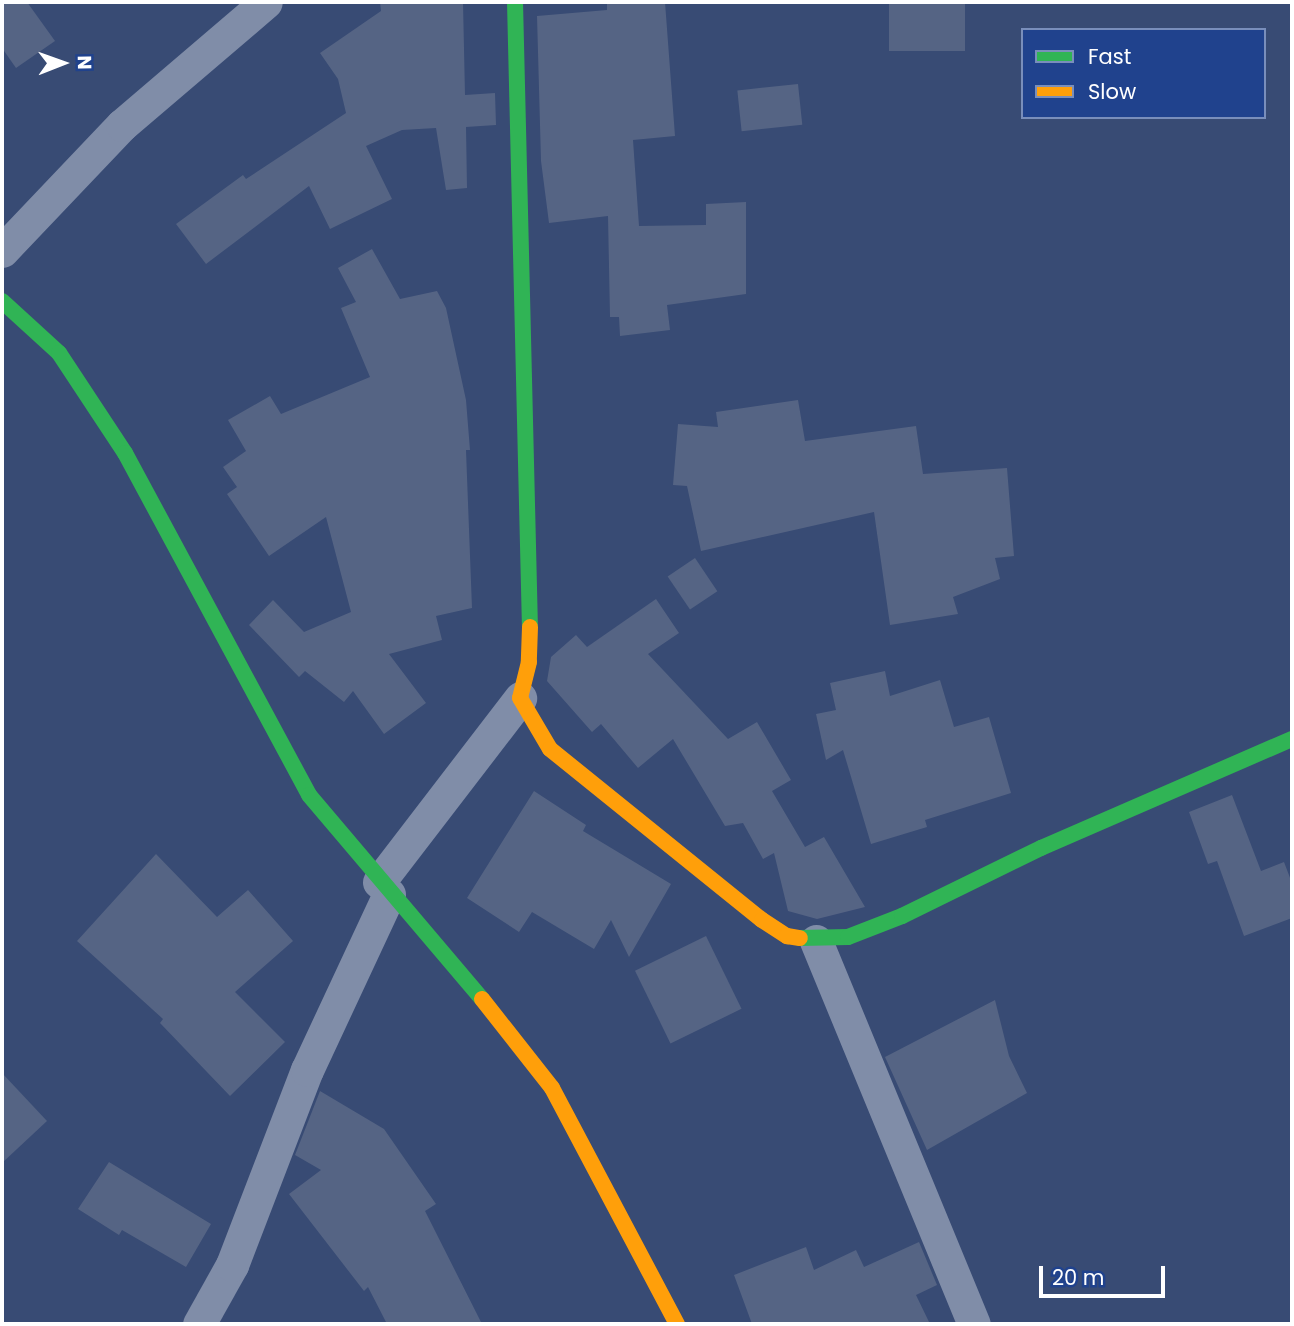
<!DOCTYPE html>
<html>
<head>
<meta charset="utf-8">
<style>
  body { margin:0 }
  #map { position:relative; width:1294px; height:1326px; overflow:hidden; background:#384b74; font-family:Poppins,sans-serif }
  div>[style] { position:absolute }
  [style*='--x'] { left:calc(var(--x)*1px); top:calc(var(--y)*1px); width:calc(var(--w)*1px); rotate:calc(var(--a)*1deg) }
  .building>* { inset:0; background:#556484; transform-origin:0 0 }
  .street>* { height:33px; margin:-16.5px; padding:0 16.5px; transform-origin:16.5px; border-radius:16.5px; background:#808da8 }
  .fast>* { height:16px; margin:-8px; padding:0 8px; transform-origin:8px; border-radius:8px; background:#30b455 }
  .slow>* { height:16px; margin:-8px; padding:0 8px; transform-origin:8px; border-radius:8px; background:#ff9f0a }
  span { translate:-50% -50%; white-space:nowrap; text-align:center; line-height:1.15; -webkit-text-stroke:6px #20428d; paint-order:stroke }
  .frame { position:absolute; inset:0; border:4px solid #fff; pointer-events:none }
  .legend { position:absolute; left:1021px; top:28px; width:245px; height:91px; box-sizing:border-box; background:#20428d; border:2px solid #798ebb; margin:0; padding:9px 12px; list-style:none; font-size:21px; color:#fff }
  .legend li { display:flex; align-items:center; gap:14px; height:35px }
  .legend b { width:35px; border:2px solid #798ebb }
  .north { position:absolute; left:28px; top:28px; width:70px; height:70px; -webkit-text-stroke:5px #20428d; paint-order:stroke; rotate:89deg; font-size:19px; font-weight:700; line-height:28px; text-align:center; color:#fff }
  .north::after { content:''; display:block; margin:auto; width:24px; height:32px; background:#fff; clip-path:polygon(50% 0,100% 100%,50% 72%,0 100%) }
  .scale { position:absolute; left:1039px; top:1266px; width:126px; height:32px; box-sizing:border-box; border:4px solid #fff; border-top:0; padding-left:9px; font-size:21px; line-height:24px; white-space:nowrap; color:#fff; -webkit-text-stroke:5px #20428d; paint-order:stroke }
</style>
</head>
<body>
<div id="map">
  <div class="building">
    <i style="clip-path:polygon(2px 2px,27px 2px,55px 41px,16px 68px,2px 48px)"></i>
    <i style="clip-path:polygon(380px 2px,463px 2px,465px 95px,495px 93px,496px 125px,466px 127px,467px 188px,446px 190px,436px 128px,402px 130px,366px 146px,392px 199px,330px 229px,309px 186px,206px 264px,176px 224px,243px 175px,246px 179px,346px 113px,338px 79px,320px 53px,381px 11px)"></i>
    <i style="clip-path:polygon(665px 2px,675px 136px,633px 140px,639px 226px,706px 225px,706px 204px,746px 202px,746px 294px,667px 305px,670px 330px,620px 336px,619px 317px,610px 317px,608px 216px,549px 223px,541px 161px,537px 16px,607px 10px,607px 3px)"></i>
    <i style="left:889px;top:2px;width:76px;height:49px"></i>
    <i style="left:798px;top:84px;width:41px;height:61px;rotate:84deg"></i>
    <i style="clip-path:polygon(372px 249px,400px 299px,437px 291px,446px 308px,466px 400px,470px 450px,466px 450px,472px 608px,436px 616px,442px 640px,389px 654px,426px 703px,384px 734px,353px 691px,344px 702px,305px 671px,299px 677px,249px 625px,273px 600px,304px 632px,351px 612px,326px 517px,269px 556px,227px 494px,237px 487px,223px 467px,246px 451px,228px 420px,270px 396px,281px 414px,370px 377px,341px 308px,356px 302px,338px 268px)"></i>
    <i style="clip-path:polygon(798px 400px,805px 441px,916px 426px,923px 474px,1007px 468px,1014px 556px,995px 558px,1000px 579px,953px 597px,958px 614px,890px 625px,874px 512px,701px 551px,687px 486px,673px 485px,678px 424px,718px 427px,716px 412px)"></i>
    <i style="left:695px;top:558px;width:40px;height:33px;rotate:56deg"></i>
    <i style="clip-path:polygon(656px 599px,679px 633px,648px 654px,728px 739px,757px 722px,791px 780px,772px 791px,805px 847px,824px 837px,865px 907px,817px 919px,788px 911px,774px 853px,763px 859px,743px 823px,725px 826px,673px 739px,638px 768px,601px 724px,592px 732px,547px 681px,551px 657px,576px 635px,587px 647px)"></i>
    <i style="clip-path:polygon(885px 671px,890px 696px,940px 680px,954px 727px,989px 717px,1011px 793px,925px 820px,927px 827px,871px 844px,843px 750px,826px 760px,816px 714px,836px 710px,830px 683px)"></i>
    <i style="clip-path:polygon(534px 791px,586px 825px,583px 831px,671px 884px,629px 957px,611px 920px,594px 949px,532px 912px,519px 932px,467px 898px)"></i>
    <i style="clip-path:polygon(1232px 795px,1261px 871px,1284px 862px,1292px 883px,1292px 918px,1244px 936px,1217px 861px,1208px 864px,1189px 812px)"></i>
    <i style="clip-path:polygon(156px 854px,217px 917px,248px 890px,293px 941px,235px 992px,285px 1042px,230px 1096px,160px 1023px,163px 1019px,77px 941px)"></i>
    <i style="left:706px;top:936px;width:81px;height:79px;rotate:64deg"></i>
    <i style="clip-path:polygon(995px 1000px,1009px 1056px,1027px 1093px,927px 1150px,885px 1057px)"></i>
    <i style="clip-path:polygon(2px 1073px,47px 1121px,2px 1163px)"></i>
    <i style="clip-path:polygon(320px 1091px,384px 1129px,436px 1204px,425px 1211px,482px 1324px,387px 1324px,368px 1287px,364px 1291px,289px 1194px,321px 1170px,295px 1155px)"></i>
    <i style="clip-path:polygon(109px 1162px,211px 1224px,186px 1267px,122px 1230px,119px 1235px,78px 1209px)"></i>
    <i style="clip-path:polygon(919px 1242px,937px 1285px,916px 1295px,930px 1324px,752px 1324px,734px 1275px,806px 1247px,814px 1270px,856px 1250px,864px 1267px)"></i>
  </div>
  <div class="street">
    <i style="--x:2;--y:251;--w:174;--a:-46.4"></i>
    <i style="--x:122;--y:125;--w:189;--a:-40.5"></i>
    <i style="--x:379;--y:882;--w:232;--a:-52.5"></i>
    <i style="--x:816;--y:941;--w:414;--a:67.6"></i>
    <i style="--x:199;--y:1324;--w:68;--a:-60.8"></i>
    <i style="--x:232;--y:1265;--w:209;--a:-69"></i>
    <i style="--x:307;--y:1070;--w:194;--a:-65"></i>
  </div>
  <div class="fast">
    <i style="--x:515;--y:2;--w:625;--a:88.63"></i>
    <i style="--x:2;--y:301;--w:77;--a:42.4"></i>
    <i style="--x:59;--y:353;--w:120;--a:56.6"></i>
    <i style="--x:125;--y:453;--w:388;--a:61.7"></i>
    <i style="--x:309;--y:795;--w:267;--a:49.7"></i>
    <i style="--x:800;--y:938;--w:48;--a:-1.2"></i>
    <i style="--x:848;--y:937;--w:58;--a:-21.3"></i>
    <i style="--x:902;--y:916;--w:155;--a:-26.1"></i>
    <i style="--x:1041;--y:848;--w:274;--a:-23.5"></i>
  </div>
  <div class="slow">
    <i style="--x:530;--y:627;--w:35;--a:92"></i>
    <i style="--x:529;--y:662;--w:37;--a:104"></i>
    <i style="--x:520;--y:698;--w:59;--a:59.5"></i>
    <i style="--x:550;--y:749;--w:272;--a:38.9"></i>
    <i style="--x:762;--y:920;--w:30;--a:33"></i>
    <i style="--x:787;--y:936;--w:13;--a:9"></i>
    <i style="--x:482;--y:999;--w:113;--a:51.8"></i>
    <i style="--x:552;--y:1088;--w:267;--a:62.1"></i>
  </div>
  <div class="frame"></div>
  <ul class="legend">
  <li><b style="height:9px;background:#30b455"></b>Fast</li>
  <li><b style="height:9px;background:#ff9f0a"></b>Slow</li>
  </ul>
  <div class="north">N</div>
  <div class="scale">20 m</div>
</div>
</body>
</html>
